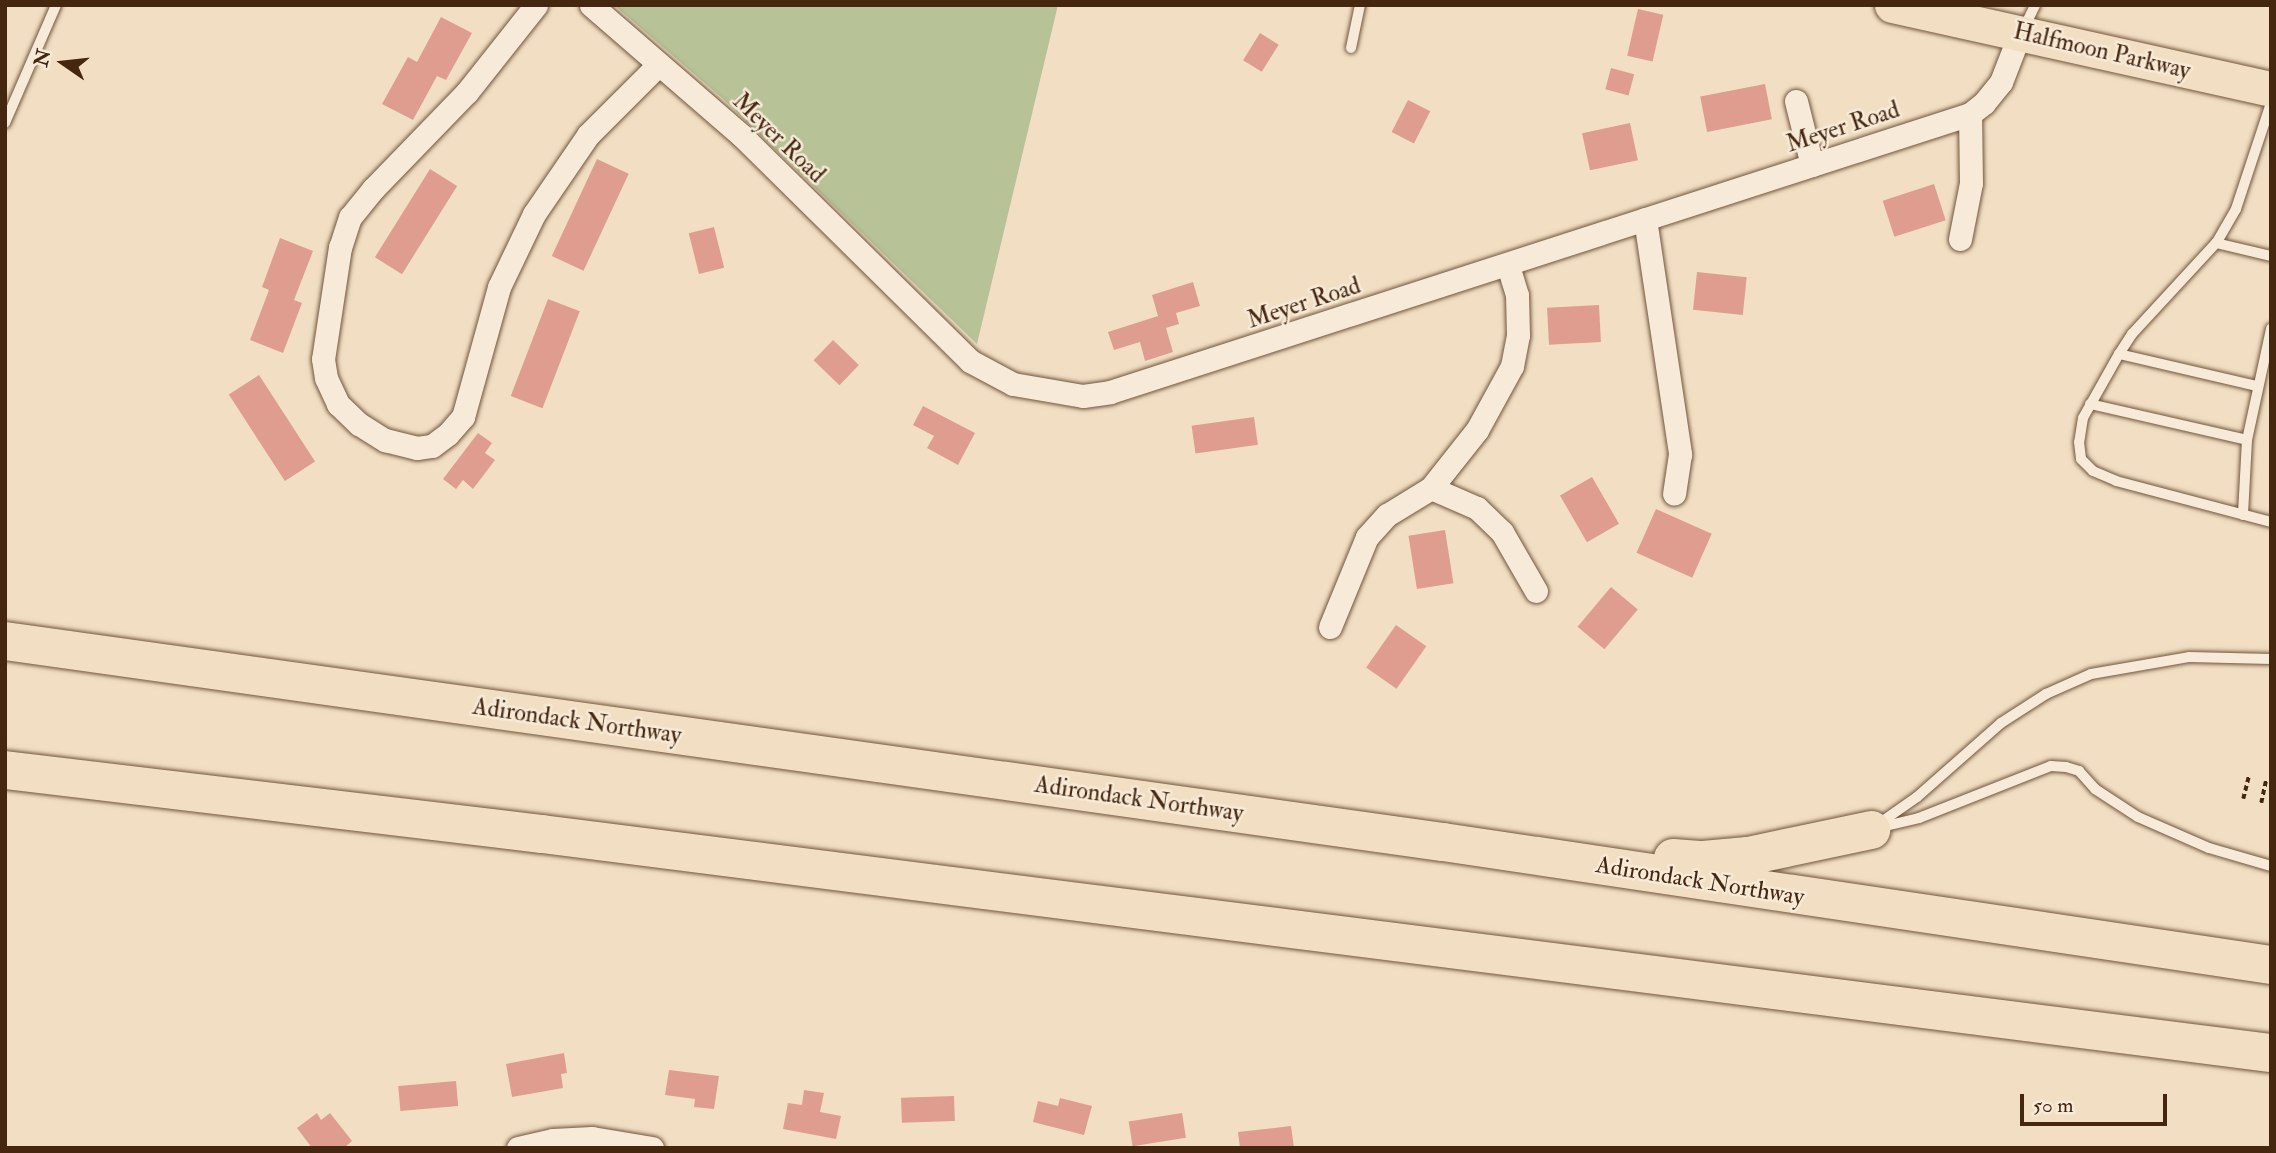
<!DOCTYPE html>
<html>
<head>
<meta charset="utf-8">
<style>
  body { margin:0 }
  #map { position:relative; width:2276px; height:1153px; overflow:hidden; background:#f2dfc3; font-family:"IM FELL Double Pica",serif }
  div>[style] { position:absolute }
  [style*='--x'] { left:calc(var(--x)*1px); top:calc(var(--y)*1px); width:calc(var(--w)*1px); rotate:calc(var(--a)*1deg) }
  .green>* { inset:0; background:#b7c297 }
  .building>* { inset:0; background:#df9d8f; transform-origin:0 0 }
  .path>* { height:3.5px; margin-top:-1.75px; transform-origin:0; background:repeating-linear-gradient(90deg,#45270f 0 5px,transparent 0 8.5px) }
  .roads { filter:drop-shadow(0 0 2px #70553c) drop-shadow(0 0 2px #70553c) }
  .lane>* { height:10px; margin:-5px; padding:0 5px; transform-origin:5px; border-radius:5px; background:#f7ead8 }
  .street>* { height:23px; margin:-11.5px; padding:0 11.5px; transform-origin:11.5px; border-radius:11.5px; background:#f7ead8 }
  .primary>* { height:35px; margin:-17.5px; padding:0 17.5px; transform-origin:17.5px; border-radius:17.5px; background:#f2dfc3 }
  .highway>* { height:38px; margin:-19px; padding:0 19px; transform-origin:19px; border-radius:19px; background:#f2dfc3 }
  span { translate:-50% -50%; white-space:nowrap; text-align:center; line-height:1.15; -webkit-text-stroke:5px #f7ead8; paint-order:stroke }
  .street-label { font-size:24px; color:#45270f }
  .frame { position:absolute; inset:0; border:7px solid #45270f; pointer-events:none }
  .north { position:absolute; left:28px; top:28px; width:70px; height:70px; -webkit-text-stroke:5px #f7ead8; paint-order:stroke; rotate:284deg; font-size:19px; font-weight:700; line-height:28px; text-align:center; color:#45270f }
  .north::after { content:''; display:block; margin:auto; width:24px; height:32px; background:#45270f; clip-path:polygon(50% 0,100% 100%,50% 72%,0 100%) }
  .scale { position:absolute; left:2020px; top:1094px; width:147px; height:32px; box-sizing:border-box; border:4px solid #45270f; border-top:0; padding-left:9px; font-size:21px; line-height:24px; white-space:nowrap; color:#45270f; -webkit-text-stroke:5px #f7ead8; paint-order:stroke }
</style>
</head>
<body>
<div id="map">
  <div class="green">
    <i style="clip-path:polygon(614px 5px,1058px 5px,977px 344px,722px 98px)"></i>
  </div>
  <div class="building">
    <i style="left:1638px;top:9px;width:26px;height:48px;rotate:13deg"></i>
    <i style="clip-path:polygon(441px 17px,472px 33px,446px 80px,437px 76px,413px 120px,382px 104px,408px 57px,417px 62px)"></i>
    <i style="left:1260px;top:33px;width:22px;height:32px;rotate:32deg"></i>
    <i style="left:1611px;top:68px;width:24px;height:22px;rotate:15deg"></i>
    <i style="left:1765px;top:84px;width:36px;height:66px;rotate:79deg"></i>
    <i style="left:1408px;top:100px;width:25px;height:36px;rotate:27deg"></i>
    <i style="left:1630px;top:123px;width:38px;height:49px;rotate:78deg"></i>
    <i style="left:597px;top:159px;width:35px;height:107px;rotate:25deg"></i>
    <i style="left:430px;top:169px;width:32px;height:104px;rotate:32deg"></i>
    <i style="left:1934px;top:184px;width:38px;height:54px;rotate:72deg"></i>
    <i style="left:714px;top:227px;width:42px;height:26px;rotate:76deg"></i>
    <i style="clip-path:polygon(280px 238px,313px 251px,294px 300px,302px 303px,283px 353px,250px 340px,269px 290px,262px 287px)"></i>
    <i style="left:1697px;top:272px;width:50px;height:38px;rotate:6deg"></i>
    <i style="clip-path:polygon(1193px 282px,1200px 306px,1176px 313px,1179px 324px,1166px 328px,1173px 352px,1145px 361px,1140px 342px,1114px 350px,1108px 332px,1158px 316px,1152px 295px)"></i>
    <i style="left:548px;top:299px;width:34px;height:104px;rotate:21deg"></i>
    <i style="left:1599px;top:305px;width:37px;height:52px;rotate:87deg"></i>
    <i style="left:833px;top:340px;width:36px;height:28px;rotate:44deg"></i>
    <i style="left:259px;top:375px;width:103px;height:36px;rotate:57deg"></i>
    <i style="clip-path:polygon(923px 406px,975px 433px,958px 465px,927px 448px,934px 436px,913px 425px)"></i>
    <i style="left:1254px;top:417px;width:28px;height:63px;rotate:82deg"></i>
    <i style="clip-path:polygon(478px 433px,492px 443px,485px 453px,495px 460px,473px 489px,463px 480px,456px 489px,443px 479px)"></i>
    <i style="left:1592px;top:477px;width:54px;height:37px;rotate:60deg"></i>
    <i style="left:1656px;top:509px;width:61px;height:48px;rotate:24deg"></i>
    <i style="left:1445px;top:530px;width:54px;height:37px;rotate:81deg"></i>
    <i style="left:1611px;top:587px;width:35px;height:52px;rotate:40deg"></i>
    <i style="left:1396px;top:625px;width:37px;height:52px;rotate:35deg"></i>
    <i style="clip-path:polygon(564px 1053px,567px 1073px,561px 1074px,563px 1088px,512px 1097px,506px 1064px)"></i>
    <i style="clip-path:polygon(669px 1070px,719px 1076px,714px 1109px,694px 1107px,695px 1099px,665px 1095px)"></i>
    <i style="left:456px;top:1081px;width:25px;height:58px;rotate:85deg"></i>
    <i style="clip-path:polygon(804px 1090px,824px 1093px,820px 1112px,841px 1116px,836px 1139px,783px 1129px,788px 1103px,802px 1105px)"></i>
    <i style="left:954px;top:1096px;width:25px;height:53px;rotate:88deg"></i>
    <i style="clip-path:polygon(1060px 1098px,1092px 1106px,1084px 1135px,1033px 1122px,1038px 1101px,1058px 1106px)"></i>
    <i style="clip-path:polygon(317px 1113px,321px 1120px,330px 1113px,352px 1141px,344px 1148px,312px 1148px,297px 1128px)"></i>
    <i style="left:1182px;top:1113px;width:25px;height:54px;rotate:81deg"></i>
    <i style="clip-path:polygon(1291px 1126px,1294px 1148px,1240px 1148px,1238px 1132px)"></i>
  </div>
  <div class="path">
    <i style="--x:2243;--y:799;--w:25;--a:-76"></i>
    <i style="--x:2261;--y:803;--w:25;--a:-78"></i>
  </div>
  <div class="roads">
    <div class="lane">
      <i style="--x:2024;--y:28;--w:25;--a:-64"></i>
      <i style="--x:1351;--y:48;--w:44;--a:-78.2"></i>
      <i style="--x:2271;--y:103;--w:112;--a:108.3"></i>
      <i style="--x:2236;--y:209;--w:39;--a:120"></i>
      <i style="--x:2216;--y:243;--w:124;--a:132.7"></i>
      <i style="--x:2132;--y:334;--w:24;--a:123"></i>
      <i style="--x:2119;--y:354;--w:73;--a:119.4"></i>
      <i style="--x:2083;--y:418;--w:24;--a:99"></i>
      <i style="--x:2079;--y:442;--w:17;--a:83"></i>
      <i style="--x:2081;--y:459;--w:17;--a:45"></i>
      <i style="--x:2093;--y:471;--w:25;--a:23"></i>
      <i style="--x:2116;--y:481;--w:160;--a:14.8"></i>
      <i style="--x:5;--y:123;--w:129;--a:-66.6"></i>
      <i style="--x:2216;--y:243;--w:57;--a:13.3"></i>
      <i style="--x:2119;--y:354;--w:142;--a:13.1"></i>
      <i style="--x:2090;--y:404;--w:161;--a:12.9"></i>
      <i style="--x:2247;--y:440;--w:75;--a:93.1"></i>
      <i style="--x:2247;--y:440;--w:114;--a:-77.8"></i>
      <i style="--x:1877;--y:825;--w:49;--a:-35"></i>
      <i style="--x:1917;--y:797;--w:112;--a:-41.4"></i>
      <i style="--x:2001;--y:723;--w:54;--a:-32.8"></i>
      <i style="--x:2046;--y:694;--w:49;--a:-24"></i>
      <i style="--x:2091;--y:674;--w:99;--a:-9.8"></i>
      <i style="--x:2189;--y:657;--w:82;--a:1.4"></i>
      <i style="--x:1877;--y:828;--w:43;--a:-13.4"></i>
      <i style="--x:1919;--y:818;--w:142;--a:-21.5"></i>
      <i style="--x:2051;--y:766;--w:15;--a:4"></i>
      <i style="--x:2066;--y:767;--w:14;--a:17"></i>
      <i style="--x:2079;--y:771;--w:24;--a:48"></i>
      <i style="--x:2095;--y:789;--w:51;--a:33.1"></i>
      <i style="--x:2138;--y:817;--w:77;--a:23.6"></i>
      <i style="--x:2209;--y:848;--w:65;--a:16.2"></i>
    </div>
    <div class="street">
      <i style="--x:536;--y:5;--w:111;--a:128.4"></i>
      <i style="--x:467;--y:92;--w:135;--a:134.1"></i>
      <i style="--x:373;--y:189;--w:36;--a:129"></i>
      <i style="--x:350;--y:217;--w:32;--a:108"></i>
      <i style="--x:340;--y:247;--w:113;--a:98.6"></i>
      <i style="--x:323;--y:359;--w:19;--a:81"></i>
      <i style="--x:326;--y:378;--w:29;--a:65"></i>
      <i style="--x:338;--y:404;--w:29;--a:44"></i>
      <i style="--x:359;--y:424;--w:31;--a:32"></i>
      <i style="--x:385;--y:440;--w:33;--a:14"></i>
      <i style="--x:417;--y:448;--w:15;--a:-8"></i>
      <i style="--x:432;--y:446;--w:20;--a:-37"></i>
      <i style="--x:448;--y:434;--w:23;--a:-49"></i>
      <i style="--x:463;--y:417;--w:135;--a:-74.5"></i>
      <i style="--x:499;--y:287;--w:81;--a:-64.4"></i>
      <i style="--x:534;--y:214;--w:96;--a:-55.6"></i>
      <i style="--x:588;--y:135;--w:100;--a:-45"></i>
      <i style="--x:591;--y:5;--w:200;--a:40.9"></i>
      <i style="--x:742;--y:136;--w:320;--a:44.6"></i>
      <i style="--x:970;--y:361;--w:49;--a:28.1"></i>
      <i style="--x:1013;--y:384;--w:71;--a:9.7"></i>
      <i style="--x:1083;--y:396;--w:27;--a:-8"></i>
      <i style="--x:1110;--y:392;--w:904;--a:-17.91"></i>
      <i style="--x:1970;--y:114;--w:18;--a:-38"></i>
      <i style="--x:1984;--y:103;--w:27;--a:-51"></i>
      <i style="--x:2001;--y:82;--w:53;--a:-68.8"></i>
      <i style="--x:1796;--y:101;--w:66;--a:76"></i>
      <i style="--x:1645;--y:219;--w:238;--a:81.5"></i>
      <i style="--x:1680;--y:454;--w:40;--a:98.5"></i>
      <i style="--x:1960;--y:239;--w:57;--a:-78.9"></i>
      <i style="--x:1971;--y:183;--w:69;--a:-90.8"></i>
      <i style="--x:1431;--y:488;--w:50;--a:23.5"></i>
      <i style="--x:1477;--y:508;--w:35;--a:44"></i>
      <i style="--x:1502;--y:532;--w:68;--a:60"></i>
      <i style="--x:1330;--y:627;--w:97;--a:-67.7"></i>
      <i style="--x:1367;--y:537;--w:30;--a:-48"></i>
      <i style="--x:1387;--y:515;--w:52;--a:-31.5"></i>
      <i style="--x:1431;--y:488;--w:74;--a:-51.6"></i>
      <i style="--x:1477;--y:430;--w:73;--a:-61.3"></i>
      <i style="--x:1512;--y:366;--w:32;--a:-79"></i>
      <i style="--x:1518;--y:335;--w:40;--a:-91.4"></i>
      <i style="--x:1517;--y:295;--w:31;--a:-107"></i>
      <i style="--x:518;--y:1148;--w:36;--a:-13"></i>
      <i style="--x:553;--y:1140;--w:39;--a:-3"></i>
      <i style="--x:592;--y:1138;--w:61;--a:9.5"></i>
    </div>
    <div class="primary">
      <i style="--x:1892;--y:5;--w:388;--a:12.5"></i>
    </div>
    <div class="highway">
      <i style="--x:5;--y:641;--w:1452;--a:7.96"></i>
      <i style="--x:1443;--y:842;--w:837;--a:8.45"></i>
      <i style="--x:5;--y:770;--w:541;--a:6.8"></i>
      <i style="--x:542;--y:834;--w:1743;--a:7.22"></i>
      <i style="--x:1673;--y:858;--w:30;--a:4"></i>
      <i style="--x:1703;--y:860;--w:45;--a:-5.1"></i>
      <i style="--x:1748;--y:856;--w:126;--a:-11.9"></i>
    </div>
  </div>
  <div class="street-label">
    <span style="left:2102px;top:51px;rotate:13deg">Halfmoon Parkway</span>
    <span style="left:1843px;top:127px;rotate:-18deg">Meyer Road</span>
    <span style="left:779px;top:138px;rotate:44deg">Meyer Road</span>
    <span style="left:1304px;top:303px;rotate:-18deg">Meyer Road</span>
    <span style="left:577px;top:721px;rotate:8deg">Adirondack Northway</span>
    <span style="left:1139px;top:799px;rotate:8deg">Adirondack Northway</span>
    <span style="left:1700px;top:881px;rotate:9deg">Adirondack Northway</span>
  </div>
  <div class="frame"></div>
  <div class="north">N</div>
  <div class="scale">50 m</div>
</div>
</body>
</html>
